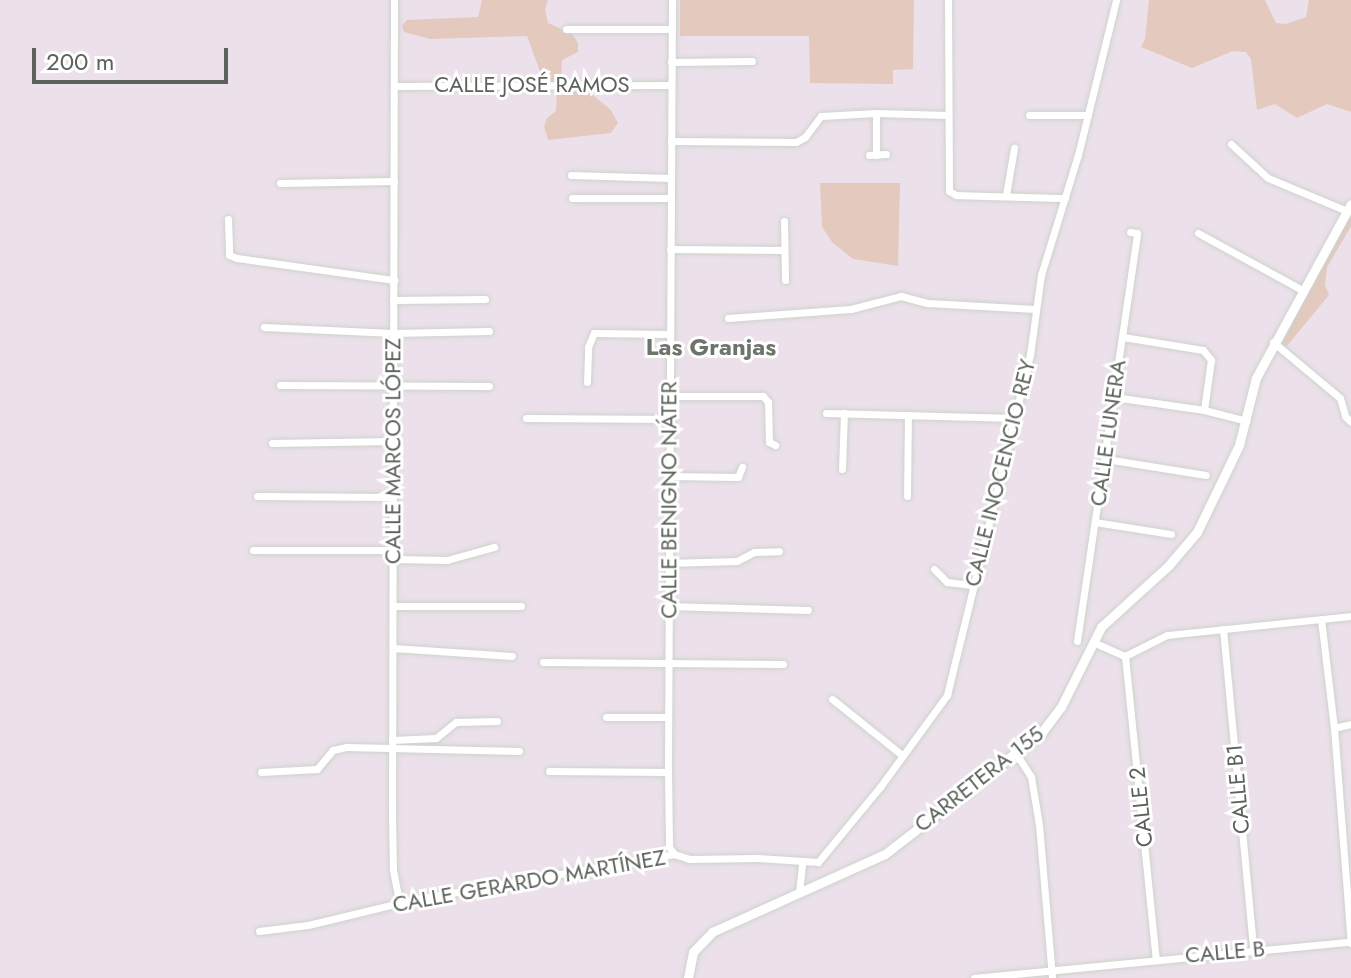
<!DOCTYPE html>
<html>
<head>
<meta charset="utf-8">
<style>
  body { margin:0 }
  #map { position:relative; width:1351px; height:978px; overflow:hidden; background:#ece1eb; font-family:Jost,sans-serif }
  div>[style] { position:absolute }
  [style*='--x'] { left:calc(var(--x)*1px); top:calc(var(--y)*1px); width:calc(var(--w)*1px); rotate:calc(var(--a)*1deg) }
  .green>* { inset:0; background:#e3c9be }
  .roads { filter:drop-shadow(0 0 2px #cdd3cd) drop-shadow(0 0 2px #cdd3cd) }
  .minor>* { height:7px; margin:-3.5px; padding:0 3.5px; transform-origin:3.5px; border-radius:3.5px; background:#fff }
  .tertiary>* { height:9px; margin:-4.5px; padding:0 4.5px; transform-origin:4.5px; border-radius:4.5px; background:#fff }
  span { translate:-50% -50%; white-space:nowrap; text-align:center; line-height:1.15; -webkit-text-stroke:6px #fff; paint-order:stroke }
  .street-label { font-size:22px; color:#5b625a }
  .neighbourhood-label { font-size:24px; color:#6d746b; font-weight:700 }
  .scale { position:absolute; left:32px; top:48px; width:196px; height:36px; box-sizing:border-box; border:4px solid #5b625a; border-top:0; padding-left:10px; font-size:24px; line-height:28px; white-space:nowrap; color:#5b625a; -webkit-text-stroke:6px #fff; paint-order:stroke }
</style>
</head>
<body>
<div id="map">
  <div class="green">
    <i style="clip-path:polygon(482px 0,548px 0,545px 9px,548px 23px,572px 34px,578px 43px,578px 52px,562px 60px,561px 78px,572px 91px,589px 92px,611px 110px,618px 123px,611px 133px,548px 140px,544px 126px,547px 118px,556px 111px,557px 91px,541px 74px,527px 36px,430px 39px,404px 32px,402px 26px,407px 20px,478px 17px)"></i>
    <i style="clip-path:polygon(680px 0,914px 0,913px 69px,893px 70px,893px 84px,810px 83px,809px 36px,680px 36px)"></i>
    <i style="clip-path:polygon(1149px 0,1265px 0,1276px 23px,1286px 24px,1306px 17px,1309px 0,1351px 0,1351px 112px,1327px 104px,1297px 118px,1275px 104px,1257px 110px,1251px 59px,1246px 52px,1233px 51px,1192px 68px,1141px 47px,1145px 39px)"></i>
    <i style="clip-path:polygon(820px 183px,900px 183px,898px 266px,853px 259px,832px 242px,822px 227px)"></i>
    <i style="clip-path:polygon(1351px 212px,1351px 226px,1327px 267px,1325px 285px,1329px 295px,1286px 347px,1278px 342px)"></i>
  </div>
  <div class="roads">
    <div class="minor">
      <i style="--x:394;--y:0;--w:814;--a:90.14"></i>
      <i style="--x:392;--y:814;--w:56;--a:89"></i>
      <i style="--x:393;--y:870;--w:33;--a:79"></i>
      <i style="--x:672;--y:0;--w:772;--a:90.3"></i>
      <i style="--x:668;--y:772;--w:75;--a:89.2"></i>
      <i style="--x:669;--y:847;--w:9;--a:54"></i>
      <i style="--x:948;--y:0;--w:191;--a:89.7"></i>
      <i style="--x:949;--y:191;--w:8;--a:30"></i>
      <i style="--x:956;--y:195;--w:109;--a:1.6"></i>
      <i style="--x:566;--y:29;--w:106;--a:0"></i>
      <i style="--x:671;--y:62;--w:81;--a:-0.7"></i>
      <i style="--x:394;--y:86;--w:277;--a:-0.2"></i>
      <i style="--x:876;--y:113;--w:42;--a:90"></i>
      <i style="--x:1029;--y:115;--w:59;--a:0"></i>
      <i style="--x:671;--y:141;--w:125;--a:0.5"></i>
      <i style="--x:796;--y:142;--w:10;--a:-29"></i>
      <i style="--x:805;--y:137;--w:26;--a:-53"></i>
      <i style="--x:821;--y:116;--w:55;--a:-3.1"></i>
      <i style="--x:876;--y:113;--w:72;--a:1.6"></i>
      <i style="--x:1231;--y:144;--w:50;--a:42.6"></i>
      <i style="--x:1268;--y:178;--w:83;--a:22.6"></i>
      <i style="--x:869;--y:155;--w:17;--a:-3"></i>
      <i style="--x:571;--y:175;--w:100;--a:1.7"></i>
      <i style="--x:280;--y:183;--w:114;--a:-1"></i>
      <i style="--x:1006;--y:195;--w:48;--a:-80.3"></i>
      <i style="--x:572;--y:198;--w:99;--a:0"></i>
      <i style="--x:228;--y:219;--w:36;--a:88"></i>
      <i style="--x:229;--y:255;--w:9;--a:21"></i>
      <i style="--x:237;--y:258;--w:159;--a:8"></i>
      <i style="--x:784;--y:221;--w:59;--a:89"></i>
      <i style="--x:1198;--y:233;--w:119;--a:28.7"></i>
      <i style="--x:670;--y:249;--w:114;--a:0.5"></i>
      <i style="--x:393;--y:300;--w:92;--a:-0.6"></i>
      <i style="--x:728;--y:318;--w:123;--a:-4.2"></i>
      <i style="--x:851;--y:309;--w:52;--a:-14.6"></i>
      <i style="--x:901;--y:296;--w:28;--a:15"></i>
      <i style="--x:928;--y:303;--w:107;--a:3.2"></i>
      <i style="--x:264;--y:327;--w:129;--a:2.7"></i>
      <i style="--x:393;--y:333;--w:96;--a:-1.2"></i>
      <i style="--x:1123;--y:337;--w:81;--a:9.2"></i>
      <i style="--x:1203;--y:350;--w:13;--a:51"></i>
      <i style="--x:1211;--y:360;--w:50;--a:98"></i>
      <i style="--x:1273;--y:342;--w:87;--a:39.9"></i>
      <i style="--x:1340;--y:398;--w:19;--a:74"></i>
      <i style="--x:1345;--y:416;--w:8;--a:45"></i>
      <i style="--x:587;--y:382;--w:35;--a:-88"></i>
      <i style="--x:588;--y:347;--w:15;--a:-67"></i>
      <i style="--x:594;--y:333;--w:76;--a:0.8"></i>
      <i style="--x:280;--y:385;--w:209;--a:0.3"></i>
      <i style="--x:670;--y:396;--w:93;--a:0"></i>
      <i style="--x:763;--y:396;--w:8;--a:50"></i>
      <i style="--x:768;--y:402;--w:40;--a:88.6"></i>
      <i style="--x:769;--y:442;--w:7;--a:27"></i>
      <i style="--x:1114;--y:397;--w:91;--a:8.2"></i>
      <i style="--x:1204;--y:410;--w:44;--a:14.3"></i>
      <i style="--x:826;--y:413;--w:190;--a:1.5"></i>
      <i style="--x:526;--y:418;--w:144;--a:0.4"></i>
      <i style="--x:272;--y:443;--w:121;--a:-0.9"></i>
      <i style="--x:1106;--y:459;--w:101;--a:9.1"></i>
      <i style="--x:842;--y:469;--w:56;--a:-88"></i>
      <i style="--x:669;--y:476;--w:69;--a:0.8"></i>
      <i style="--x:738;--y:477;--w:11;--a:-68"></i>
      <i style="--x:257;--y:496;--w:136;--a:0.4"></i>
      <i style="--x:907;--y:496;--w:81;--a:-89.3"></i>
      <i style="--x:1095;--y:522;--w:77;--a:9"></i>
      <i style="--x:253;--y:550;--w:140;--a:0"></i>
      <i style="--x:393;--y:559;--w:54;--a:1.1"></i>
      <i style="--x:447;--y:560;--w:49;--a:-15.5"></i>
      <i style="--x:668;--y:563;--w:69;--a:-1.7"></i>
      <i style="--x:737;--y:561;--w:19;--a:-28"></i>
      <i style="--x:754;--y:552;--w:25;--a:-2"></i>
      <i style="--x:934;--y:569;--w:18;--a:45"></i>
      <i style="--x:947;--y:582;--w:26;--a:7"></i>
      <i style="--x:393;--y:606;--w:128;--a:0"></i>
      <i style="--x:668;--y:606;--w:140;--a:1.6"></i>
      <i style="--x:1321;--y:619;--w:110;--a:83.2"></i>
      <i style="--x:1334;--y:728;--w:216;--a:85.5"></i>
      <i style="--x:1223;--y:629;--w:321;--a:84.6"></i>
      <i style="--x:1077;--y:641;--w:412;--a:-81.6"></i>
      <i style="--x:1137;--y:233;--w:7;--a:-172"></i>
      <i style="--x:1093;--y:642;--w:35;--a:24"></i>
      <i style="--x:393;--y:648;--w:119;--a:3.8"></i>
      <i style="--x:1125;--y:656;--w:305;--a:84.2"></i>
      <i style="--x:1125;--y:656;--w:47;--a:-26.6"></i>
      <i style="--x:1167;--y:635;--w:185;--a:-5.9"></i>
      <i style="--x:543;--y:662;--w:240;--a:0.5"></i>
      <i style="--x:832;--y:699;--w:90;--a:38.7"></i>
      <i style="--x:606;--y:717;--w:62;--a:0"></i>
      <i style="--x:1334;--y:728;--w:17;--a:-13"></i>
      <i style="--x:392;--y:740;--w:44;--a:-2.6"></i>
      <i style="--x:436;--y:738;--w:26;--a:-39"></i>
      <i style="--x:456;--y:722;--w:41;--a:-1.4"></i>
      <i style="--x:1015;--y:752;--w:30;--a:57"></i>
      <i style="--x:1031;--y:777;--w:49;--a:80.5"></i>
      <i style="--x:1039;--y:825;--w:154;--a:85.1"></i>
      <i style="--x:549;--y:771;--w:119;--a:0.5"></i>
      <i style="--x:261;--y:772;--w:56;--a:-3.1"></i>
      <i style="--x:317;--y:769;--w:25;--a:-50"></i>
      <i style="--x:333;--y:750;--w:13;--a:-13"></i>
      <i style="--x:346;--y:747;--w:173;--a:1.3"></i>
      <i style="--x:799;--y:893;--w:30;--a:-84"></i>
      <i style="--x:259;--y:931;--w:49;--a:-7"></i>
      <i style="--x:308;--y:925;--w:106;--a:-13.6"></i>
      <i style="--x:411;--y:900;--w:267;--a:-9.9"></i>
      <i style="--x:674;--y:854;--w:16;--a:18"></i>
      <i style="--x:689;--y:859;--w:69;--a:-0.8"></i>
      <i style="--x:758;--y:858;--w:60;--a:3.8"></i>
      <i style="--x:818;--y:862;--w:97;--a:-50.4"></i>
      <i style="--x:880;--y:787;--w:114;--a:-53.9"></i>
      <i style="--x:947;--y:695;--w:350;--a:-76.3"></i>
      <i style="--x:1030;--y:355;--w:81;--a:-82.2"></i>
      <i style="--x:1041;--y:275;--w:126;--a:-72.9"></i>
      <i style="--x:1078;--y:155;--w:160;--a:-76.2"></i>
      <i style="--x:974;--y:978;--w:379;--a:-5.5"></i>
    </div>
    <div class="tertiary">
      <i style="--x:688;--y:978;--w:26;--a:-79"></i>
      <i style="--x:693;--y:952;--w:28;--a:-46"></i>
      <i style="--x:712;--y:932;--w:190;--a:-24.3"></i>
      <i style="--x:885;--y:854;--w:199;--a:-37.8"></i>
      <i style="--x:1042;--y:732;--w:31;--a:-53"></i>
      <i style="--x:1061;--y:707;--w:89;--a:-63.4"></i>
      <i style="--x:1101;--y:627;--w:91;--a:-42.3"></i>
      <i style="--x:1168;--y:566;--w:45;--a:-49.5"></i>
      <i style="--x:1197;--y:532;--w:97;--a:-64.2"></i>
      <i style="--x:1239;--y:445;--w:69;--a:-75.8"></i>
      <i style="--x:1256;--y:378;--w:198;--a:-61.4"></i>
    </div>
  </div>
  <div class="street-label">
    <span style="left:532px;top:85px">CALLE JOSÉ RAMOS</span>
    <span style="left:1108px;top:433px;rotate:-82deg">CALLE LUNERA</span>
    <span style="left:393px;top:451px;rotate:-90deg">CALLE MARCOS LÓPEZ</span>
    <span style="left:1000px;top:473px;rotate:-76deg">CALLE INOCENCIO REY</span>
    <span style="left:669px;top:500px;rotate:-90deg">CALLE BENIGNO NÁTER</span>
    <span style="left:979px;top:779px;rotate:-38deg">CARRETERA 155</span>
    <span style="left:1238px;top:789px;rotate:-95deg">CALLE B1</span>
    <span style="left:1141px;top:807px;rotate:-96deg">CALLE 2</span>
    <span style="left:529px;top:881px;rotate:-10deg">CALLE GERARDO MARTÍNEZ</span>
    <span style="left:1225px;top:952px;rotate:-5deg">CALLE B</span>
  </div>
  <div class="neighbourhood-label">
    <span style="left:711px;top:347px">Las Granjas</span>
  </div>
  <div class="scale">200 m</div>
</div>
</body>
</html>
